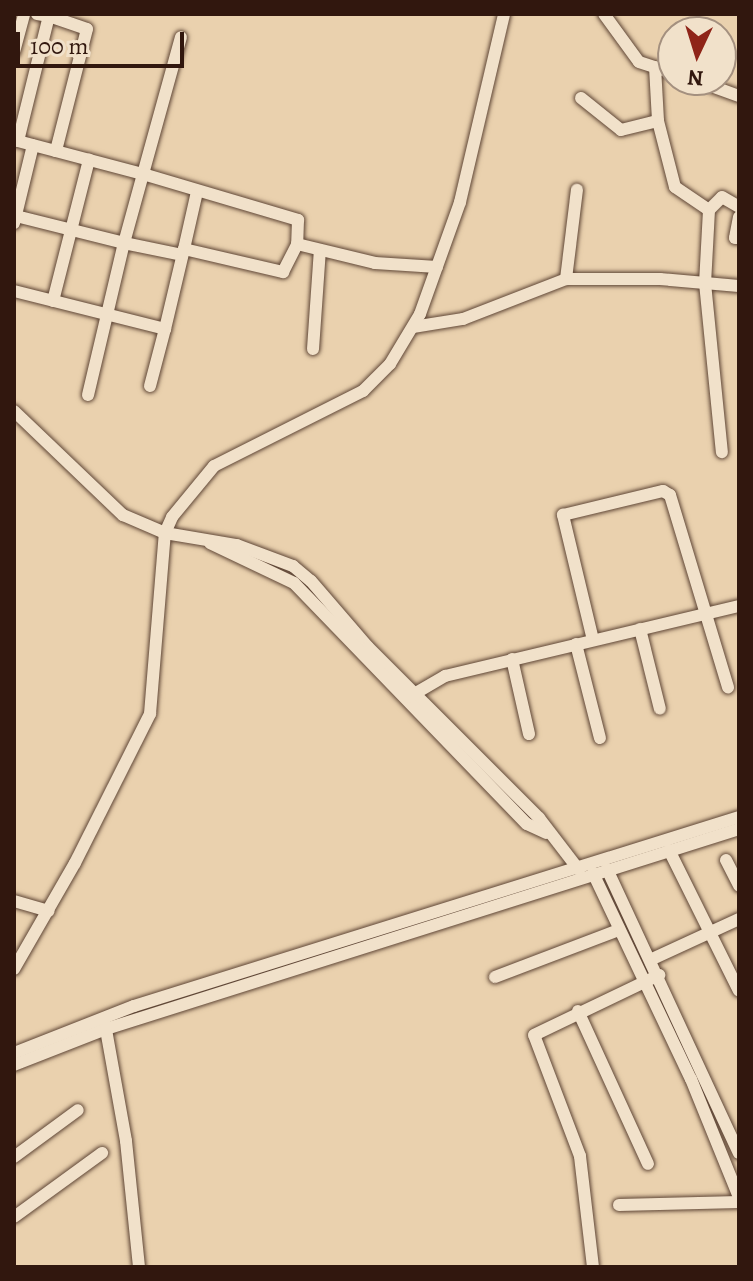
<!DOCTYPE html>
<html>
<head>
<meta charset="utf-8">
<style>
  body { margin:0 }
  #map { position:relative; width:753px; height:1281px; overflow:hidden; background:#ead1ae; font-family:Alegreya,serif }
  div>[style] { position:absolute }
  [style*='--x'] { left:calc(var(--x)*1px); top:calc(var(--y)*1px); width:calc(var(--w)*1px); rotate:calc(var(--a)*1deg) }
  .roads { filter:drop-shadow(0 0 2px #5f4636) drop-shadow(0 0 2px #5f4636) }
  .minor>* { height:12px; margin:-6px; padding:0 6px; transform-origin:6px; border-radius:6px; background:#f1e1ca }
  span { translate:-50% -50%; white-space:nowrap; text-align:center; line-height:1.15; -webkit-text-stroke:8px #f1e1ca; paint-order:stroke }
  .frame { position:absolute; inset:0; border:16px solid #31170e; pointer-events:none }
  .north { position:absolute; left:657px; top:16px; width:80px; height:80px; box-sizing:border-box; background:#f1e1ca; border:2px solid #a4907f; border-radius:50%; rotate:184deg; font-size:22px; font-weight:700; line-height:32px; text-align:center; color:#31170e }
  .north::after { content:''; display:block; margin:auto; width:28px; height:36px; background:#8f2418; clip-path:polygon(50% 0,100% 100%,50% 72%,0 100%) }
  .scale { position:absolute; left:16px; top:32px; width:168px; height:36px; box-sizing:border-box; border:4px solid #31170e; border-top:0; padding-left:10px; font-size:24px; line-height:28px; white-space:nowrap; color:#31170e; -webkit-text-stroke:6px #f1e1ca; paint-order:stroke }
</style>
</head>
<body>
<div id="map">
  <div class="roads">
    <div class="minor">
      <i style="--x:604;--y:14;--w:59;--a:53.9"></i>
      <i style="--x:639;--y:62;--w:36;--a:18"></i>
      <i style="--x:49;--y:16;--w:40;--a:18.9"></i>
      <i style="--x:87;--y:29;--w:126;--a:104.3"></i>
      <i style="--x:14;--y:52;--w:39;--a:-75"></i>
      <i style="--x:655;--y:67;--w:54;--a:86.8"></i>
      <i style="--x:658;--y:121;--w:68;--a:75.6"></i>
      <i style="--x:675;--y:187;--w:41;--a:34.1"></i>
      <i style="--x:709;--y:210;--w:18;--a:-45"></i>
      <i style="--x:722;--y:197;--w:20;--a:30"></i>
      <i style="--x:695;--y:80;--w:47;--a:20"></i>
      <i style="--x:581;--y:98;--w:51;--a:38.7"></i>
      <i style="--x:621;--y:130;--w:38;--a:-14"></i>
      <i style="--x:14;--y:140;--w:133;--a:14.8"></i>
      <i style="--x:143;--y:174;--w:142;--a:-74.5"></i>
      <i style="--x:18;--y:141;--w:129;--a:-76.1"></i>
      <i style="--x:49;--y:16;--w:12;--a:-171"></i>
      <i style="--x:709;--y:210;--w:73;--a:93.1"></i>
      <i style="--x:705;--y:283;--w:170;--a:84.3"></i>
      <i style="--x:16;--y:216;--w:111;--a:14"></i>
      <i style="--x:124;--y:243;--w:72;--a:-74.6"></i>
      <i style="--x:143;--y:174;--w:162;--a:16.5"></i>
      <i style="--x:298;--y:220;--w:24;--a:92"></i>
      <i style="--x:739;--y:217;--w:21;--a:101"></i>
      <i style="--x:735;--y:238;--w:4;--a:0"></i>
      <i style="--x:14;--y:223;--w:80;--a:-76.3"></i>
      <i style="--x:184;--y:249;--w:58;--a:-77.2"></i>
      <i style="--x:566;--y:279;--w:90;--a:-83"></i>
      <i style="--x:14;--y:291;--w:156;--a:14.1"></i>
      <i style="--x:165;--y:329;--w:82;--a:-76.6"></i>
      <i style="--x:184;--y:249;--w:102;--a:13.1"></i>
      <i style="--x:283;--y:272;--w:31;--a:-63"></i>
      <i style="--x:297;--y:244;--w:80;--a:13.7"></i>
      <i style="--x:375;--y:263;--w:62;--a:3.7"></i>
      <i style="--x:53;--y:301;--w:146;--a:-75.7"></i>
      <i style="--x:413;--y:327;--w:51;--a:-9.1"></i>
      <i style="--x:463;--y:319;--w:110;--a:-21.2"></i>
      <i style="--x:566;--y:279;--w:94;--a:0"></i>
      <i style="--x:660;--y:279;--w:79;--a:5.1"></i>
      <i style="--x:313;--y:349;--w:99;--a:-86"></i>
      <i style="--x:150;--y:386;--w:59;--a:-75.3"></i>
      <i style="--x:88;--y:395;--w:156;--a:-76.7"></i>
      <i style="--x:124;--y:243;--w:59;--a:11.7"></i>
      <i style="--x:14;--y:411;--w:151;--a:43.7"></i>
      <i style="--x:123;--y:515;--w:46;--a:23.2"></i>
      <i style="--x:165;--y:533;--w:73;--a:9.5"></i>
      <i style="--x:237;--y:545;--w:60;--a:20.6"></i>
      <i style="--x:293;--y:566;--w:23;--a:40"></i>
      <i style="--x:311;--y:581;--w:87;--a:49.2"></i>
      <i style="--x:368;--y:647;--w:242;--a:45"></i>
      <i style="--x:539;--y:818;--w:66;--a:52.4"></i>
      <i style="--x:210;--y:543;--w:93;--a:25.5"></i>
      <i style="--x:294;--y:583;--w:335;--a:46"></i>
      <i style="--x:527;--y:824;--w:21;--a:25"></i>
      <i style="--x:640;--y:629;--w:82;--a:76"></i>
      <i style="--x:593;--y:640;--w:129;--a:-103.5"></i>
      <i style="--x:563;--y:515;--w:103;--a:-13.5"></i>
      <i style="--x:663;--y:491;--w:8;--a:30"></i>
      <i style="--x:670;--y:495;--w:201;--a:73.2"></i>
      <i style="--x:576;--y:644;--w:97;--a:75.7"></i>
      <i style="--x:512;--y:659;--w:77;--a:77.2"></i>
      <i style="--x:409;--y:697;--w:42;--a:-30.3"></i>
      <i style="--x:445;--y:676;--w:302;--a:-13.4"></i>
      <i style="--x:669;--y:850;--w:157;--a:63.6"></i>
      <i style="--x:726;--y:860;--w:29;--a:63"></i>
      <i style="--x:607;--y:869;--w:313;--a:65.1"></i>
      <i style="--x:593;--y:873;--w:228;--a:64.6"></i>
      <i style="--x:691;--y:1079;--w:127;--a:67.9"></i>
      <i style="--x:14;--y:901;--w:36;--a:16"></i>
      <i style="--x:650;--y:960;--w:98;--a:-24.7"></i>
      <i style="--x:14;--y:969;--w:122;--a:-60.1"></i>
      <i style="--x:75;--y:863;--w:167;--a:-63.3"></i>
      <i style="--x:150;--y:714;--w:182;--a:-85.3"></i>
      <i style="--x:165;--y:533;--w:17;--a:-66"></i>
      <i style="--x:172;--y:517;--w:66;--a:-50.5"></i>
      <i style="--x:214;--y:466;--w:167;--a:-26.7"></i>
      <i style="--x:363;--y:391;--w:38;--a:-45"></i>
      <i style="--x:390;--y:364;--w:58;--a:-59"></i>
      <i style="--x:420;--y:314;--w:119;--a:-70.3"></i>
      <i style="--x:460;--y:202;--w:193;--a:-76.8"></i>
      <i style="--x:495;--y:977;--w:133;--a:-20.8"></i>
      <i style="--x:578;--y:1011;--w:168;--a:65.4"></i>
      <i style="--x:105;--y:1024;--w:119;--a:79.8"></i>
      <i style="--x:126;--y:1141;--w:127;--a:84.1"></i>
      <i style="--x:14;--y:1053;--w:129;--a:-21.4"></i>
      <i style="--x:134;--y:1006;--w:634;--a:-17.35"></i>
      <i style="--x:14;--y:1065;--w:99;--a:-21.4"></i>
      <i style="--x:106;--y:1029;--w:664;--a:-17.53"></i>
      <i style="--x:14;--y:1157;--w:79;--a:-36.3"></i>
      <i style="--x:619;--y:1205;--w:120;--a:-1.4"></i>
      <i style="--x:14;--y:1217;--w:109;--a:-36"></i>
      <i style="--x:593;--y:1267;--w:112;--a:-96.7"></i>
      <i style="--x:580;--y:1156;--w:129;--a:-110.8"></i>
      <i style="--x:534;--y:1035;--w:139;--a:-25.6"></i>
    </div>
  </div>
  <div class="frame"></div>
  <div class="north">N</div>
  <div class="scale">100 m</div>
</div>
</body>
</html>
